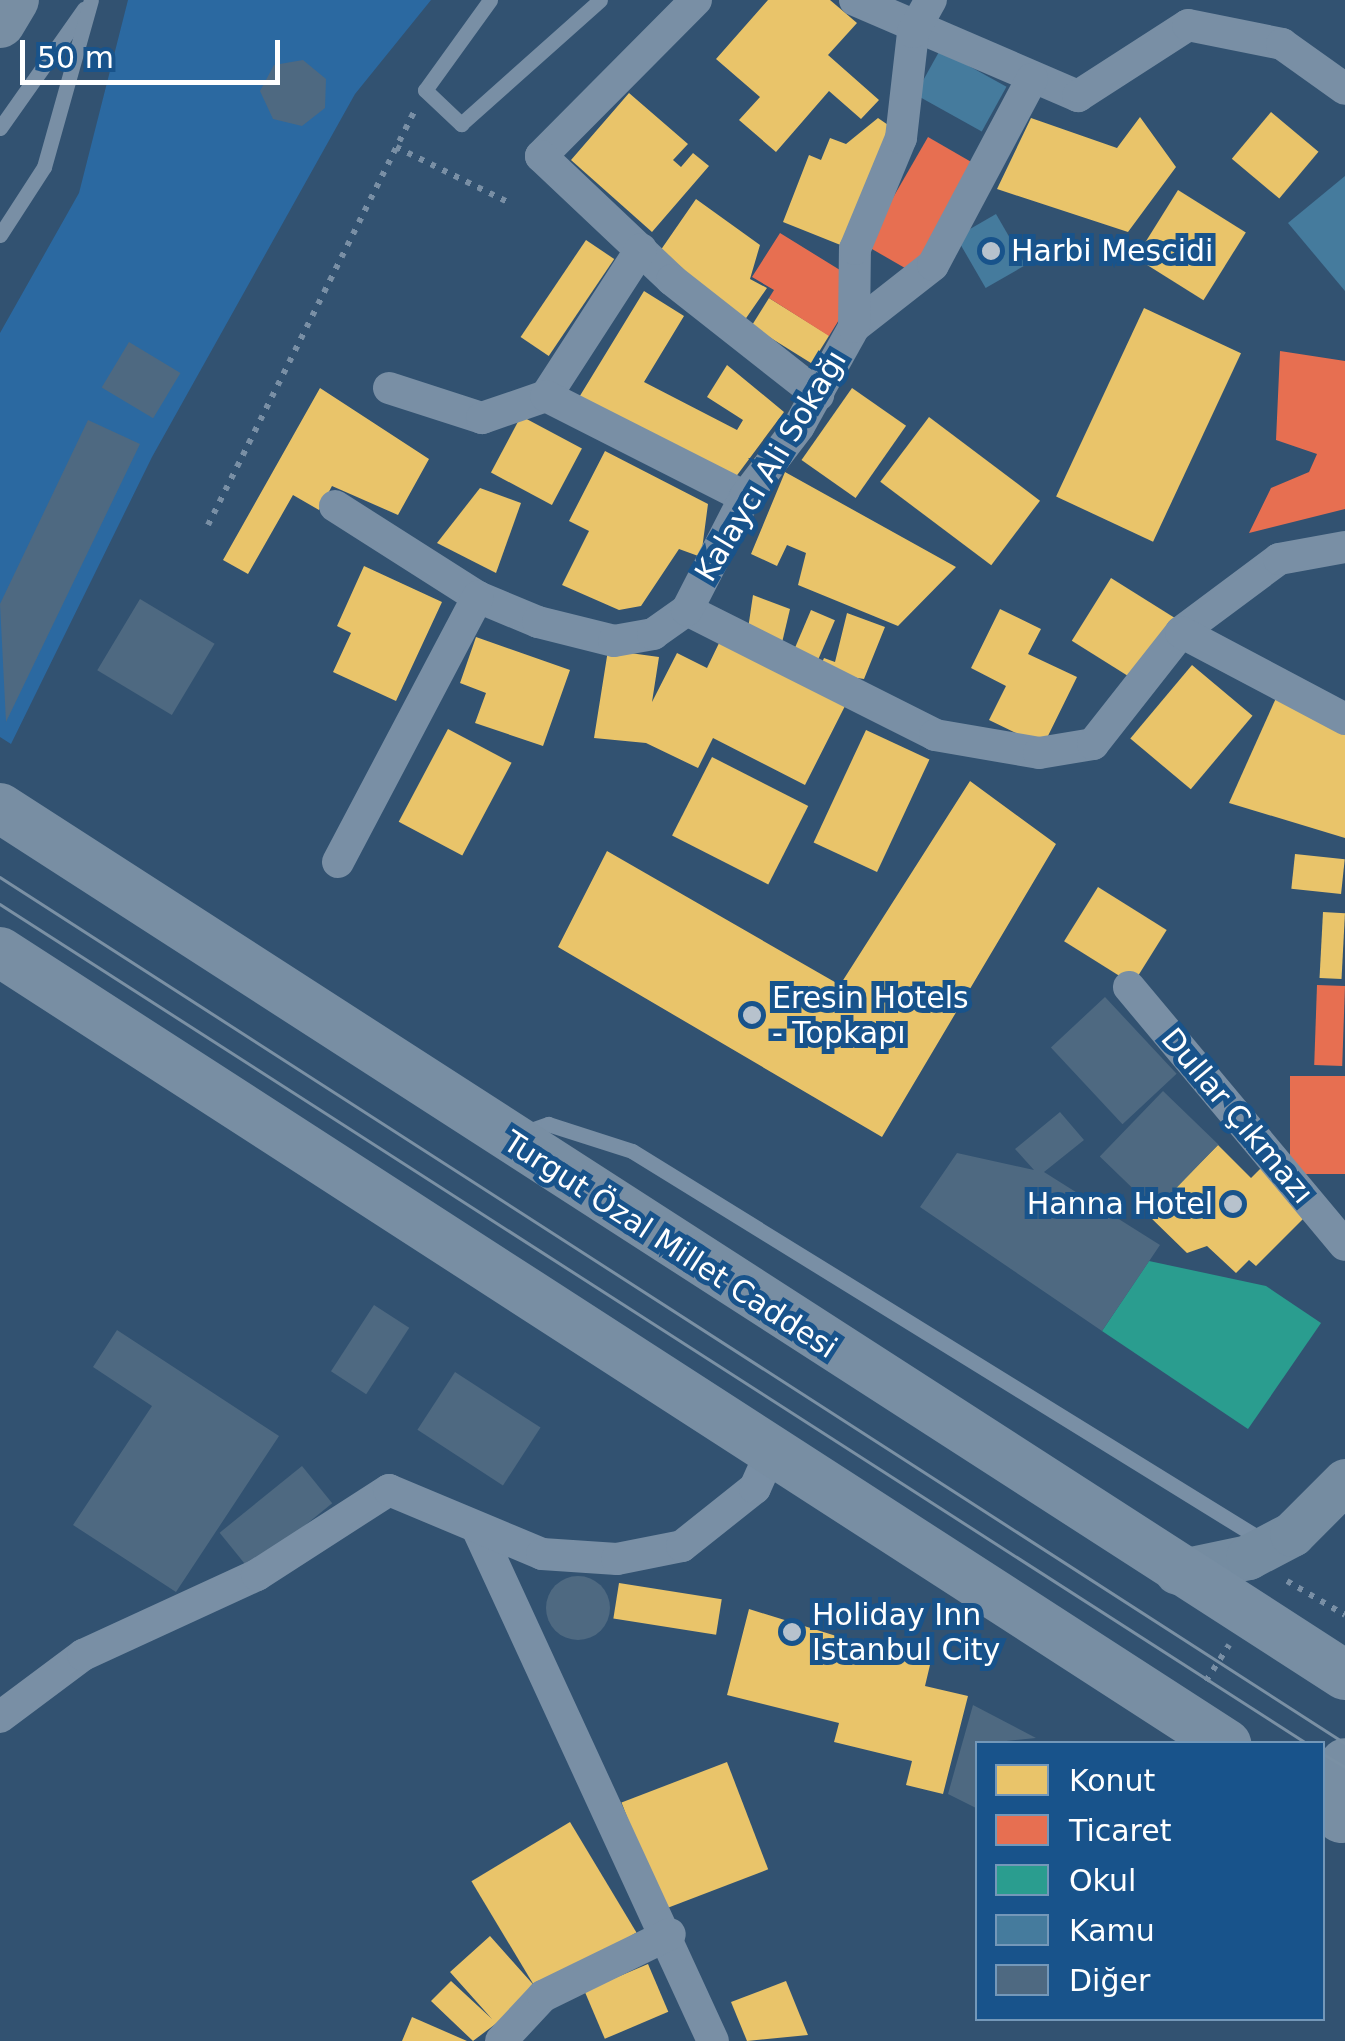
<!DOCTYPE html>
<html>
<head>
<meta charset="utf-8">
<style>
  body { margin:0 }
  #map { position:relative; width:1345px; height:2041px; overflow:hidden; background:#325271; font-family:"DejaVu Sans",sans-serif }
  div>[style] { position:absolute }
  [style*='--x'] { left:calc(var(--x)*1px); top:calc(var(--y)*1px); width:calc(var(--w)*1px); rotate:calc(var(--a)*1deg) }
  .green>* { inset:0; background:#2b69a1 }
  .homes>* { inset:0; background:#e9c46a; transform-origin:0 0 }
  .shops>* { inset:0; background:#e76f51; transform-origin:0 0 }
  .schools>* { inset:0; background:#2a9d8f }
  .public>* { inset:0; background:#457b9d; transform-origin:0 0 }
  .building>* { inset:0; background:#4e6981; transform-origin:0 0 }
  .round { border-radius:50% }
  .path>* { height:6px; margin-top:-3px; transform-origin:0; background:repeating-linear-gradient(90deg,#798fa5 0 5px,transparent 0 13px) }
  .lane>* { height:15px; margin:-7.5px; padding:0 7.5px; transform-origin:7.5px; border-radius:7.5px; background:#798fa5 }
  .street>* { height:32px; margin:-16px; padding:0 16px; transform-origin:16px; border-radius:16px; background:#798fa5 }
  .secondary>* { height:45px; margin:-22.5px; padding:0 22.5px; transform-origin:22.5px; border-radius:22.5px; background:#758ca1 }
  .primary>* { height:50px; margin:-25px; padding:0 25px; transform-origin:25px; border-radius:25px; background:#788ea3 }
  .tram>* { height:2.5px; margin:-1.25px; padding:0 1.25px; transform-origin:1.25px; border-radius:1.25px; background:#7a90a4 }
  .dots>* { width:28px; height:28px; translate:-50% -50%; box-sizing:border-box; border:5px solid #18538b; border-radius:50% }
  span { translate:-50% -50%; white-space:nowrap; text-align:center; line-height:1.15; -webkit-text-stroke:10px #18538b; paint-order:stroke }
  .poi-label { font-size:30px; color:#fff }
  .left { translate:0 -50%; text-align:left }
  .right { translate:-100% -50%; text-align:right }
  .street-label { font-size:30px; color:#fff }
  .legend { position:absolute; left:975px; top:1741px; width:350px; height:280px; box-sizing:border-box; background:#18538b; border:2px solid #7498b9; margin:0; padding:12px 18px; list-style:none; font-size:30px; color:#fff }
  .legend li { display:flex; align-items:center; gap:20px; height:50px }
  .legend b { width:50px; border:2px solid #7498b9 }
  .scale { position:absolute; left:20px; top:40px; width:260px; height:45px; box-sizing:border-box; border:5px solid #fff; border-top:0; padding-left:12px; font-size:30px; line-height:35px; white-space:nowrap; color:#fff; -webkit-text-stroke:8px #18538b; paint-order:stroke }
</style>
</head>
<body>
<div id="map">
  <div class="green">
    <i style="clip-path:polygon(128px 0,431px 0,355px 94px,152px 457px,11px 744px,0 737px,0 333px,79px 193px)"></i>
  </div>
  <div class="homes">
    <i style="clip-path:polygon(768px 0,830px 0,857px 23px,828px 55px,879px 100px,861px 119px,829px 91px,776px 152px,739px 120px,760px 97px,716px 59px)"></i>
    <i style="clip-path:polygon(629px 93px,688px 144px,673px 160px,681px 167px,693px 153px,709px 166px,652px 232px,571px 160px)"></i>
    <i style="left:1271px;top:112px;width:62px;height:61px;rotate:40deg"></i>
    <i style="clip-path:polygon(1140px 117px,1176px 167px,1128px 232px,997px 189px,1031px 118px,1117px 148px)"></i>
    <i style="clip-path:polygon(878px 118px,891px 127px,843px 246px,783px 222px,809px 155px,821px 160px,830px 138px,846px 144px)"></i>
    <i style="left:1178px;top:190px;width:80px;height:80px;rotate:32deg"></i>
    <i style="clip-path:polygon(696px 199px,760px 245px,750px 279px,767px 288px,742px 324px,658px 254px)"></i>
    <i style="left:586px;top:240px;width:34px;height:117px;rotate:34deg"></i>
    <i style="clip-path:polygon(644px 291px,684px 316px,644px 382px,737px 430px,743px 420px,707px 397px,727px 365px,784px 412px,732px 482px,578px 399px)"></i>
    <i style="left:769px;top:298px;width:71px;height:33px;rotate:32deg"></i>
    <i style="left:1144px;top:308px;width:107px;height:208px;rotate:25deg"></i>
    <i style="clip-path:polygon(320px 388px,429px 459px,398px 515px,332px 486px,319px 510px,293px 495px,248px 574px,223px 560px)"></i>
    <i style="left:852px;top:388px;width:66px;height:88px;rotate:35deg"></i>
    <i style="left:521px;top:416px;width:69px;height:64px;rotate:28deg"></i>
    <i style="left:929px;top:417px;width:139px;height:81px;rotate:37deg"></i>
    <i style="clip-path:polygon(605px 451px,708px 504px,701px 557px,679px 549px,641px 606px,619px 610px,562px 585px,589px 531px,569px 521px)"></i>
    <i style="clip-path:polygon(785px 472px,956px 567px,898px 626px,798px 585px,806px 553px,787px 545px,777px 566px,751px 554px)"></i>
    <i style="clip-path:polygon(480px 488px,521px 503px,496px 573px,437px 543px)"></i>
    <i style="clip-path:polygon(364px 566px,442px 602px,396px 701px,333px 672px,351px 633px,337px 626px)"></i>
    <i style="left:1111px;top:578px;width:80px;height:74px;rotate:32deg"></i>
    <i style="clip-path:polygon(753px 595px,790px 609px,781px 647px,748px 629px)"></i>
    <i style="clip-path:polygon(1000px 609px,1041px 629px,1028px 654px,1077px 677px,1043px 746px,989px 720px,1006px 686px,971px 668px)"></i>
    <i style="left:811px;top:610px;width:26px;height:48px;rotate:23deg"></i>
    <i style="clip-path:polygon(847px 613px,885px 627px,864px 679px,818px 672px,824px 658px,835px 662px)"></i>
    <i style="clip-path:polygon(476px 637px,570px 670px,543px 746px,475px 723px,486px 693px,460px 683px)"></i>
    <i style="clip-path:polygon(720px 641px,846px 704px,805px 785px,713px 738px,698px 768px,646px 743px,594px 738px,608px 650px,659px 657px,652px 702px,677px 653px,707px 668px)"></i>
    <i style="left:1192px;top:665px;width:79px;height:96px;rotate:40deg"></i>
    <i style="clip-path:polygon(1276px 698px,1345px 735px,1345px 838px,1229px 803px)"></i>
    <i style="left:448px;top:729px;width:72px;height:105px;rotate:28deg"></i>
    <i style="left:866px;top:730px;width:70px;height:124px;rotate:25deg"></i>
    <i style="left:712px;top:757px;width:108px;height:88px;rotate:27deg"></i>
    <i style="clip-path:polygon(970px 781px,1056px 844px,882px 1137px,558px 947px,607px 851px,840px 985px)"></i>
    <i style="left:1295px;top:854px;width:50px;height:35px;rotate:6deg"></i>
    <i style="left:1098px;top:887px;width:81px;height:64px;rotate:32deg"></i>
    <i style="left:1323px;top:912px;width:22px;height:66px;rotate:3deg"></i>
    <i style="clip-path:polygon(1218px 1145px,1251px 1178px,1264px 1165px,1311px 1211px,1256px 1266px,1249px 1260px,1236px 1273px,1207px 1246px,1187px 1253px,1148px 1215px)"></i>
    <i style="left:619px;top:1583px;width:104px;height:36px;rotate:9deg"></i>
    <i style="clip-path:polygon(749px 1609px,930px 1665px,925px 1686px,968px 1696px,943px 1794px,906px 1785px,912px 1761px,834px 1742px,839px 1723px,727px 1695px)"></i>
    <i style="left:727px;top:1762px;width:115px;height:113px;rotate:69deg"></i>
    <i style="left:570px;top:1822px;width:129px;height:115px;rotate:59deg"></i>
    <i style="clip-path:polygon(490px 1936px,539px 1991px,473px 2041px,431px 2001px,451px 1981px,492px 2019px,450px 1972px)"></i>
    <i style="left:648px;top:1964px;width:52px;height:69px;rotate:67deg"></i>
    <i style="clip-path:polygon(786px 1981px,808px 2035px,747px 2041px,731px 2002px)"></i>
    <i style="clip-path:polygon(412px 2017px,467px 2041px,402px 2041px)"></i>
  </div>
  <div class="shops">
    <i style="left:928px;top:137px;width:56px;height:125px;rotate:30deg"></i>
    <i style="clip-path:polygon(780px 233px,848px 275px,850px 302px,829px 336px,769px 298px,774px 290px,752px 277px)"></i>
    <i style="clip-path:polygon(1280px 351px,1345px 361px,1345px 509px,1249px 533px,1271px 488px,1309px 472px,1317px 454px,1276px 440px)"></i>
    <i style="left:1317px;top:985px;width:28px;height:80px;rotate:2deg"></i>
    <i style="left:1290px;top:1076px;width:55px;height:98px"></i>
  </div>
  <div class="schools">
    <i style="clip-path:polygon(1149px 1261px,1266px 1286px,1321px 1323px,1248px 1429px,1102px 1331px)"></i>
  </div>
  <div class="public">
    <i style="left:940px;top:50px;width:76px;height:51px;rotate:29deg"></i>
    <i style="clip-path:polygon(1345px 176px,1345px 291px,1288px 223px)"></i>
    <i style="left:996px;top:214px;width:59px;height:46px;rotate:60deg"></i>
  </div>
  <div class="building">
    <i style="clip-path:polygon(303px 60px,326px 79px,325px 108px,302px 126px,273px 119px,260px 91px,274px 65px)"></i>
    <i style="left:129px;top:342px;width:60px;height:53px;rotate:31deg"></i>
    <i style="clip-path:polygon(88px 420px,140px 444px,6px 722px,0 604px)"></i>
    <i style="left:140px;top:599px;width:87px;height:83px;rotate:31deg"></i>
    <i style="left:1105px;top:997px;width:105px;height:74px;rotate:47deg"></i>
    <i style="left:1163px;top:1091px;width:77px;height:91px;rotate:44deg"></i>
    <i style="clip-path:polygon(1060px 1112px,1084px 1140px,1044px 1172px,1160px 1245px,1102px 1331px,920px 1207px,957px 1153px,1034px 1170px,1015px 1149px)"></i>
    <i style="left:374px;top:1305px;width:42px;height:79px;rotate:33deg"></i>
    <i style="clip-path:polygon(117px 1330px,279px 1436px,176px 1592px,73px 1525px,152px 1406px,93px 1367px)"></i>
    <i style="left:455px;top:1372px;width:102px;height:69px;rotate:33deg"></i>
    <i style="left:302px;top:1466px;width:48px;height:106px;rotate:51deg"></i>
    <i class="round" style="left:546px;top:1576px;width:64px;height:64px"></i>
    <i style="clip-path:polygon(973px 1705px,1036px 1738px,978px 1744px,978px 1809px,948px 1794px)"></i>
  </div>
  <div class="path">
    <i style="--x:396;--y:147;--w:127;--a:26.2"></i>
    <i style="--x:208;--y:525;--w:465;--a:-63.5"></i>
    <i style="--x:1287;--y:1581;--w:67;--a:30.4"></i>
    <i style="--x:1206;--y:1681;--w:43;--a:-57.4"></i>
  </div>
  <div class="lane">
    <i style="--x:490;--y:0;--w:111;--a:125.8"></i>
    <i style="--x:425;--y:90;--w:50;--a:43.4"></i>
    <i style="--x:461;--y:124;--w:186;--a:-41.7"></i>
    <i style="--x:0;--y:128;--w:146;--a:-54.8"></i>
    <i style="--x:0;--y:235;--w:81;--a:-57.1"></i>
    <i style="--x:44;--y:167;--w:173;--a:-74.3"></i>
    <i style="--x:522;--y:1133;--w:28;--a:-19"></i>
    <i style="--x:548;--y:1124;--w:88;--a:17.8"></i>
    <i style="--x:632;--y:1151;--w:740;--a:31.69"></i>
  </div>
  <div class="street">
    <i style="--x:696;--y:0;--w:220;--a:134.8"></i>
    <i style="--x:541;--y:156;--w:180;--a:43.4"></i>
    <i style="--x:672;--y:280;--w:186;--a:38.2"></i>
    <i style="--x:855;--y:0;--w:243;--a:23.3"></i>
    <i style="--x:1078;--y:96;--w:131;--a:-32.8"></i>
    <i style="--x:1188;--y:25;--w:96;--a:11.4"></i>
    <i style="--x:1282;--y:44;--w:77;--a:35.5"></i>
    <i style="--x:854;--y:327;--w:100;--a:-38.1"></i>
    <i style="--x:933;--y:265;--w:211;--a:-62"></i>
    <i style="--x:389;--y:388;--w:98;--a:17.9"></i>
    <i style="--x:482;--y:418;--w:68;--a:-19"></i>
    <i style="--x:546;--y:396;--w:175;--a:-57.1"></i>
    <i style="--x:546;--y:396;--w:223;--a:26.9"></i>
    <i style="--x:335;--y:506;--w:169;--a:32.5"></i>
    <i style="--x:478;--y:597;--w:65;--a:22.6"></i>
    <i style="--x:538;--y:622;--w:78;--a:14"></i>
    <i style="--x:614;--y:641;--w:40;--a:-10"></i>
    <i style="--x:653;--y:634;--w:42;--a:-35.2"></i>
    <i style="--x:687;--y:610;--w:278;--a:26.7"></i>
    <i style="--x:935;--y:735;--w:106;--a:9.8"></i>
    <i style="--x:1039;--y:753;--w:55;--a:-9.5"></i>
    <i style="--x:1093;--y:744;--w:142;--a:-51.8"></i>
    <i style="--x:1181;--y:632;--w:122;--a:-36.7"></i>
    <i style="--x:1279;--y:559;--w:67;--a:-10.3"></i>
    <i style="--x:687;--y:610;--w:127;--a:-62.8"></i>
    <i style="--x:745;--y:497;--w:89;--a:-52.7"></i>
    <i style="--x:799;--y:426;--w:113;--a:-60.9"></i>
    <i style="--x:854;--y:327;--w:78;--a:-89.3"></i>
    <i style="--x:855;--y:249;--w:120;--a:-67.5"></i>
    <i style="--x:901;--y:138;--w:107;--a:-83.5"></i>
    <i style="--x:913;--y:32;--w:37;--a:-61"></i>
    <i style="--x:1181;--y:632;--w:186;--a:27.9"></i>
    <i style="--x:338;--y:862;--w:300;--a:-62.2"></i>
    <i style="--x:1129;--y:987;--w:336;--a:50.1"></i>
    <i style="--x:478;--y:1530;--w:562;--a:65.3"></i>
    <i style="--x:0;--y:1717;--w:104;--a:-36.8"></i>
    <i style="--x:83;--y:1655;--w:192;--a:-24.7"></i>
    <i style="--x:257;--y:1575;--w:157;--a:-32.8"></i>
    <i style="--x:389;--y:1490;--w:166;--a:22.7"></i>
    <i style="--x:542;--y:1554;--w:75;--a:3.8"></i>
    <i style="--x:617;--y:1559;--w:66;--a:-11.3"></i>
    <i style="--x:682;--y:1546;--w:93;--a:-38.5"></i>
    <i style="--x:755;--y:1488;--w:37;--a:-66"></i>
    <i style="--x:501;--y:2041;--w:62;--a:-47"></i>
    <i style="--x:543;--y:1996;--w:141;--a:-26"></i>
  </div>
  <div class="secondary">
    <i style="--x:1177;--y:1572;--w:73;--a:-11.9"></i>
    <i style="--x:1248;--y:1557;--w:50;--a:-27.6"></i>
    <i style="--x:1292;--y:1534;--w:75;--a:-45"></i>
  </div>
  <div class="primary">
    <i style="--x:0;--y:23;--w:27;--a:-59"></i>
    <i style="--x:0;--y:808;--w:1600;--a:32.81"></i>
    <i style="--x:0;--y:952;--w:1460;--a:32.86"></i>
    <i style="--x:1341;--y:1818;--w:55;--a:-85.8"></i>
  </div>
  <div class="tram">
    <i style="--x:0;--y:877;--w:1600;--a:32.78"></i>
    <i style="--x:0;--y:904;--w:1554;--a:32.71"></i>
    <i style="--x:1322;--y:1753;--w:27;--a:31"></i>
  </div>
  <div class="dots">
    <i style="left:991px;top:251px;background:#b7c2cd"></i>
    <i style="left:752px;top:1015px;background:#b7c2cd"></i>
    <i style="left:1233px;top:1204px;background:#b7c2cd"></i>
    <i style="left:792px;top:1632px;background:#b7c2cd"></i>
  </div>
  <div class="poi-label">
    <span class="left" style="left:1011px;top:251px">Harbi Mescidi</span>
    <span class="left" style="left:772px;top:1015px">Eresin Hotels<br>- Topkapı</span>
    <span class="right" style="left:1213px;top:1204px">Hanna Hotel</span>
    <span class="left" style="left:812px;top:1632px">Holiday Inn<br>Istanbul City</span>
  </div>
  <div class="street-label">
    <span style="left:771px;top:466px;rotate:-59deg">Kalaycı Ali Sokağı</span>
    <span style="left:1237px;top:1116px;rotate:50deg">Dullar Çıkmazı</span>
    <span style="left:670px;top:1245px;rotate:33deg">Turgut Özal Millet Caddesi</span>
  </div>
  <ul class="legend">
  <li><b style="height:28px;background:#e9c46a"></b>Konut</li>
  <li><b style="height:28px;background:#e76f51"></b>Ticaret</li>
  <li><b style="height:28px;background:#2a9d8f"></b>Okul</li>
  <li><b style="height:28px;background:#457b9d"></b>Kamu</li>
  <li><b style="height:28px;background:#4e6981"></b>Diğer</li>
  </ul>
  <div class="scale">50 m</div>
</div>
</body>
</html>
